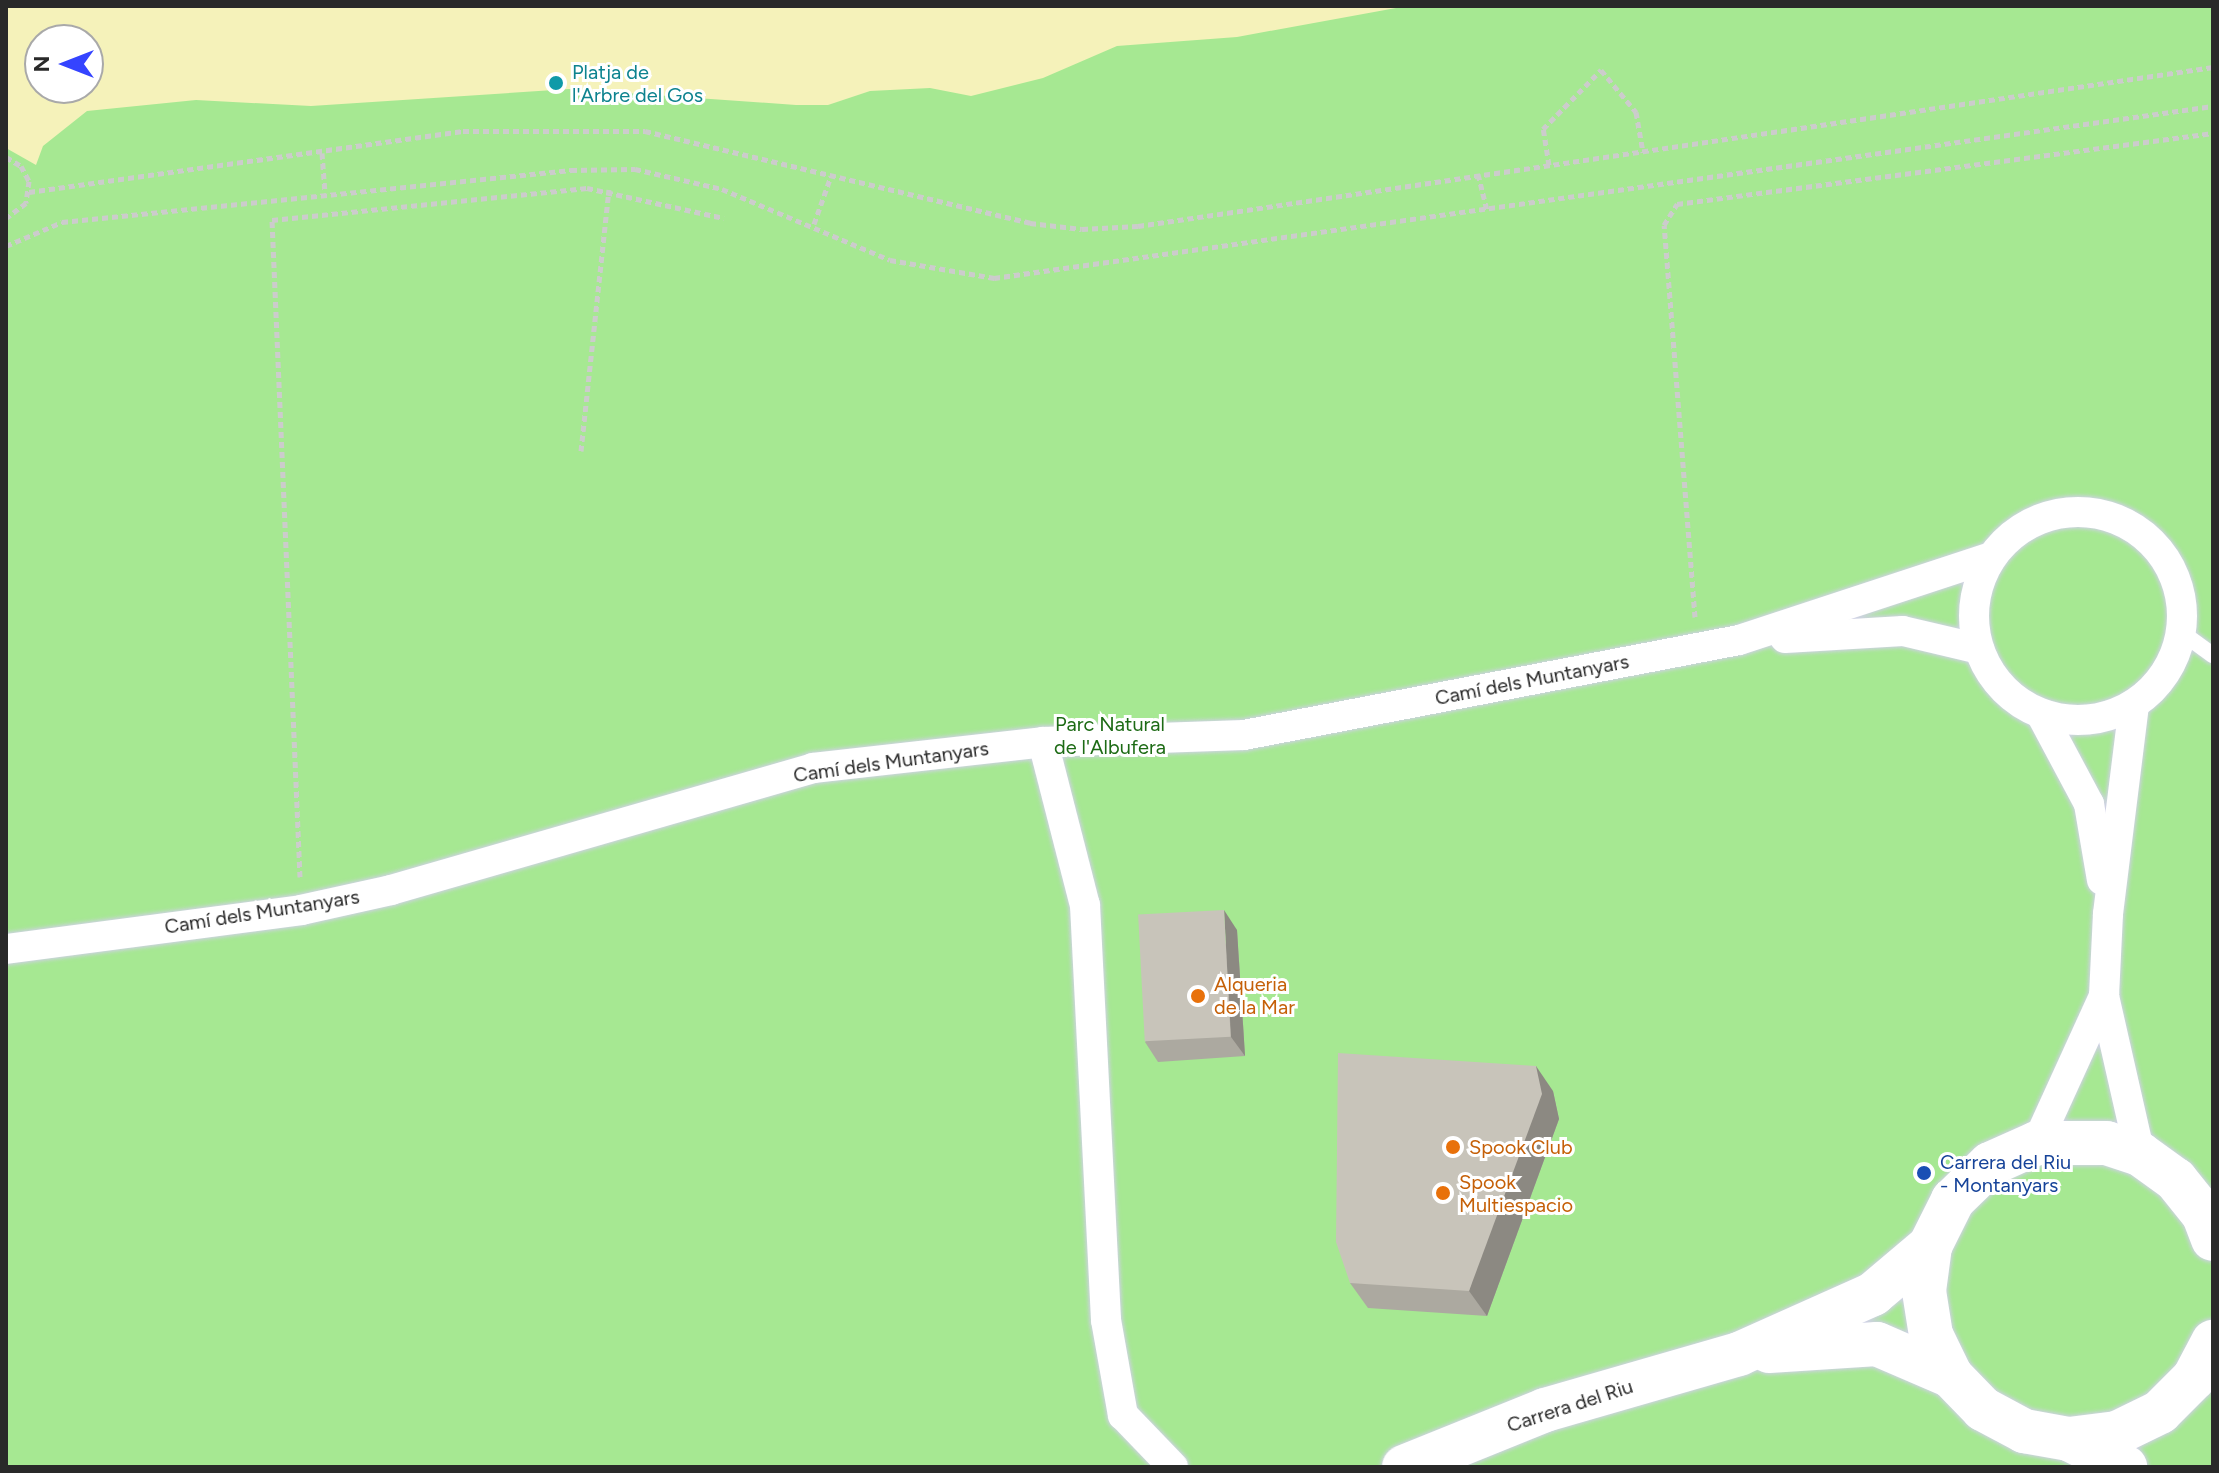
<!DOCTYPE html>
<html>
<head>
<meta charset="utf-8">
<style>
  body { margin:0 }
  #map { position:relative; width:2219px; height:1473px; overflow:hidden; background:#ede7da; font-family:Figtree,sans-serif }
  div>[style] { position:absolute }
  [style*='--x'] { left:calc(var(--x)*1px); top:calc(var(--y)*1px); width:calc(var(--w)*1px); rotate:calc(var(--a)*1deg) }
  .green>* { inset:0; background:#a6e892 }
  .sand>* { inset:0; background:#f5f2ba }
  .path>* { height:5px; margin-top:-2.5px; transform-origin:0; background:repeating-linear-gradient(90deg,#ccc 0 6px,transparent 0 10px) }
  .roads { filter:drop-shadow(0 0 2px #cfd1e4) drop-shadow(0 0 2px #cfd1e4) }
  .lane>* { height:16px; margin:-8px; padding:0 8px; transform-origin:8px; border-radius:8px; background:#fff }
  .street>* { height:30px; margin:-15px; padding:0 15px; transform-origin:15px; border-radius:15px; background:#fff }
  .street>.ring { margin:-15px; padding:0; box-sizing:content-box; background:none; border:30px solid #fff; border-radius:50% }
  .secondary>* { height:44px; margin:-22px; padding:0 22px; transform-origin:22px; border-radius:22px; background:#fff }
  .wall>* { inset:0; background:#aca9a0 }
  .shaded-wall>* { inset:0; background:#8c8982 }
  .building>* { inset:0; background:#c8c4ba; transform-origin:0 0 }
  .dots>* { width:22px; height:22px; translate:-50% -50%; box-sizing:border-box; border:4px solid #fff; border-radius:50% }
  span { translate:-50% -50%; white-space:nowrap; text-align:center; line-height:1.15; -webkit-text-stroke:6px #fff; paint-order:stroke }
  .culture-label { font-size:20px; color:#0d838f }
  .left { translate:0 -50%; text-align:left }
  .street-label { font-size:20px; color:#292929 }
  .park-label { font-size:20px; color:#1d6b15 }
  .food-label { font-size:20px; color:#c56008 }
  .transit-label { font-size:20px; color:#164399 }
  .frame { position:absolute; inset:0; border:8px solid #292929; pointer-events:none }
  .north { position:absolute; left:24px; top:24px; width:80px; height:80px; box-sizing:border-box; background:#fff; border:2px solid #a9a9a9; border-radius:50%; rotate:270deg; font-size:22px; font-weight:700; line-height:32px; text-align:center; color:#292929 }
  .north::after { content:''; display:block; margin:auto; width:28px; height:36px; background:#3544ff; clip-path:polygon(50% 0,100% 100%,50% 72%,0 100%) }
</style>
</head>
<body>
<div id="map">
  <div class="green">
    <i style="clip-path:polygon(evenodd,6px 6px,2213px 6px,2213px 1467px,6px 1467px,6px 6px,40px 40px,88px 40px,88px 88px,40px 88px,40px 40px)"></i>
  </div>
  <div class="sand">
    <i style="clip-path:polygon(evenodd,6px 6px,1407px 6px,1237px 37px,1117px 46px,1043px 78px,971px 96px,930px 88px,870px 91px,828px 105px,796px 105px,569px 89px,311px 106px,196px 100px,87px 111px,43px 146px,36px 165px,6px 148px,6px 6px,40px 40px,88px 40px,88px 88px,40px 88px,40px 40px)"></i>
  </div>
  <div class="path">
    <i style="--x:322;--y:153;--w:40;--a:85.7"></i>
    <i style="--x:6;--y:157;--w:17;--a:31"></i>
    <i style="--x:21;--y:166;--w:17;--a:62"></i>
    <i style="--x:29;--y:181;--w:22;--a:98"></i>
    <i style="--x:26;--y:203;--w:25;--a:143"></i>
    <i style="--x:1549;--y:165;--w:36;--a:-99"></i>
    <i style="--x:1543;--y:129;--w:83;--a:-45.5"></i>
    <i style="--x:1601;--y:70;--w:55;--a:50.2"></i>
    <i style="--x:1636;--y:112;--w:41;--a:80.1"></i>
    <i style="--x:1478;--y:174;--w:38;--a:76"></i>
    <i style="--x:29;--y:192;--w:438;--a:-8"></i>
    <i style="--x:463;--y:131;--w:182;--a:0"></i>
    <i style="--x:645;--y:131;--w:396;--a:13.4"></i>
    <i style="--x:1030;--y:223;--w:52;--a:6.6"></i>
    <i style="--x:1082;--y:229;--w:56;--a:-3.1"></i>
    <i style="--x:1138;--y:226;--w:1087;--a:-8.41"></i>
    <i style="--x:814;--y:224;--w:51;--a:-70.5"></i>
    <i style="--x:6;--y:246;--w:61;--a:-23.2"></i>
    <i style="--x:62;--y:222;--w:512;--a:-5.83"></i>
    <i style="--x:571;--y:170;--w:64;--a:-0.9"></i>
    <i style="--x:635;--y:169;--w:89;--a:12.9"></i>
    <i style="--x:722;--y:189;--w:182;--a:22.9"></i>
    <i style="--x:890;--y:260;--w:106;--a:9.8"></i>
    <i style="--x:994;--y:278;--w:1231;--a:-8.03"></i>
    <i style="--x:581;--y:451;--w:263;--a:-83.9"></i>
    <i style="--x:1695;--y:617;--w:393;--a:-94.5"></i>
    <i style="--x:1664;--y:225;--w:25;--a:-58"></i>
    <i style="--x:1677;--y:204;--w:541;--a:-7.55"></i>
    <i style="--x:300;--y:877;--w:658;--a:-92.44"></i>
    <i style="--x:272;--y:220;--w:317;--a:-5.8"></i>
    <i style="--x:587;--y:188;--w:140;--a:12.4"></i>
  </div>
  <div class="roads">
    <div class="lane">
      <i style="--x:2181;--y:632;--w:39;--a:36"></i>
    </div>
    <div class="street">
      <i class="ring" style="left:1974px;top:512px;width:178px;height:178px"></i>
      <i style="--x:1785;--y:638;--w:118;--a:-3.4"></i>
      <i style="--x:1903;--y:631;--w:78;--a:13.3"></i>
      <i style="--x:2134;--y:705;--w:211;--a:97.1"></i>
      <i style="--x:2108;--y:914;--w:82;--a:92.8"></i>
      <i style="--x:2104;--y:996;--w:162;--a:77.2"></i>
      <i style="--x:2041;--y:714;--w:102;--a:61.9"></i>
      <i style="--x:2089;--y:804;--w:77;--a:80.3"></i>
      <i style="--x:1043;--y:742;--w:168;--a:75.6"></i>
      <i style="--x:1085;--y:905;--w:416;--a:87.1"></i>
      <i style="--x:1106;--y:1320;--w:97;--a:79.9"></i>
      <i style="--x:1123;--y:1415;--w:72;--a:46.1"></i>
      <i style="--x:6;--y:949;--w:298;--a:-7.5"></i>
      <i style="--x:301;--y:910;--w:92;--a:-12.5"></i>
      <i style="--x:391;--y:890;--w:439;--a:-16.1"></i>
      <i style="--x:813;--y:768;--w:231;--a:-6.4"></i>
      <i style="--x:1043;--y:742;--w:201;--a:-2"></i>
      <i style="--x:1244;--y:735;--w:504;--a:-10.86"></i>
      <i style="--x:1739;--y:640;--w:265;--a:-18.2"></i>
      <i style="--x:2037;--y:1143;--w:162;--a:-65.5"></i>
    </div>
    <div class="secondary">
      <i style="--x:2213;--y:1239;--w:26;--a:-111"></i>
      <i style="--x:2204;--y:1215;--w:45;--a:-128.7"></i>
      <i style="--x:2176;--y:1180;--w:44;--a:-144.2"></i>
      <i style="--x:2140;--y:1154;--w:35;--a:-162"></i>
      <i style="--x:2107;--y:1143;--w:70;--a:180"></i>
      <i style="--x:2037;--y:1143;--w:51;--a:155.9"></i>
      <i style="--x:1990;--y:1164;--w:52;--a:135.8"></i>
      <i style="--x:1953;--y:1200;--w:51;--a:116.6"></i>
      <i style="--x:1930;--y:1246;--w:45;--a:97.6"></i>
      <i style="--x:1924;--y:1291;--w:45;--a:81"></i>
      <i style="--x:1931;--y:1335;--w:46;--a:64"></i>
      <i style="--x:1951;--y:1376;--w:46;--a:45.9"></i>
      <i style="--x:1983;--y:1409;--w:47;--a:28.2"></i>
      <i style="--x:2024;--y:1431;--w:46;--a:10.1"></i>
      <i style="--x:2069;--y:1439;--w:48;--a:-7.1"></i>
      <i style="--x:2117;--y:1433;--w:48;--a:-26"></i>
      <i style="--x:2160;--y:1412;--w:48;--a:-45"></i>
      <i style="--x:2194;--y:1378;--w:41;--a:-62.2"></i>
      <i style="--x:1769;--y:1351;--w:108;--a:-3.7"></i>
      <i style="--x:1877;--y:1344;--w:81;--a:23.4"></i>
      <i style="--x:2069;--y:1439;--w:63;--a:26.6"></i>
      <i style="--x:1404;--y:1467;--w:152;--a:-22"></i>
      <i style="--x:1545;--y:1410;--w:202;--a:-16.1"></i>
      <i style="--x:1739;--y:1354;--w:147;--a:-24.1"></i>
      <i style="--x:1873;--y:1294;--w:75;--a:-40.1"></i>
    </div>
  </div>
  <div class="wall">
    <i style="clip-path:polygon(1237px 930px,1245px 1056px,1158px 1062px,1145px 1042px)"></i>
    <i style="clip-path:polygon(1553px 1091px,1559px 1119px,1487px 1316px,1368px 1308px,1350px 1283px)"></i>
  </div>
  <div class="shaded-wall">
    <i style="clip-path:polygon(1224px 910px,1237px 930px,1245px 1056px,1231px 1037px)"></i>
    <i style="clip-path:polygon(1536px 1066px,1553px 1091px,1559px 1119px,1487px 1316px,1469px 1291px)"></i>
  </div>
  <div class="building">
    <i style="left:1224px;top:910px;width:127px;height:86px;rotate:87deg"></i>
    <i style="clip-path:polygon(1338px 1053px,1536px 1066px,1542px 1094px,1469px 1291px,1350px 1283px,1336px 1242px)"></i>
  </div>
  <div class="dots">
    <i style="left:556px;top:83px;background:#0f9aa8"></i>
    <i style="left:1198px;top:996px;background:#e8710a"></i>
    <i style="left:1453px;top:1147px;background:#e8710a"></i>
    <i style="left:1924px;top:1173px;background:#1a4fb4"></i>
    <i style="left:1443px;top:1193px;background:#e8710a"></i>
  </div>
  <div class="culture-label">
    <span class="left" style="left:572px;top:84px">Platja de<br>l'Arbre del Gos</span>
  </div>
  <div class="street-label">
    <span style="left:1532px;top:680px;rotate:-11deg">Camí dels Muntanyars</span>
    <span style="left:891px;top:762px;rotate:-8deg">Camí dels Muntanyars</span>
    <span style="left:262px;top:912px;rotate:-9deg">Camí dels Muntanyars</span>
    <span style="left:1570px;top:1406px;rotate:-18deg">Carrera del Riu</span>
  </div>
  <div class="park-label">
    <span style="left:1110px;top:736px">Parc Natural<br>de l'Albufera</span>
  </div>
  <div class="food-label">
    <span class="left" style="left:1214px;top:996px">Alqueria<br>de la Mar</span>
    <span class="left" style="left:1469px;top:1147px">Spook Club</span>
    <span class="left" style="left:1459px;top:1194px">Spook<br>Multiespacio</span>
  </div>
  <div class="transit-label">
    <span class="left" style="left:1940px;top:1174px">Carrera del Riu<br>- Montanyars</span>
  </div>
  <div class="frame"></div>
  <div class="north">N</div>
</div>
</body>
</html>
